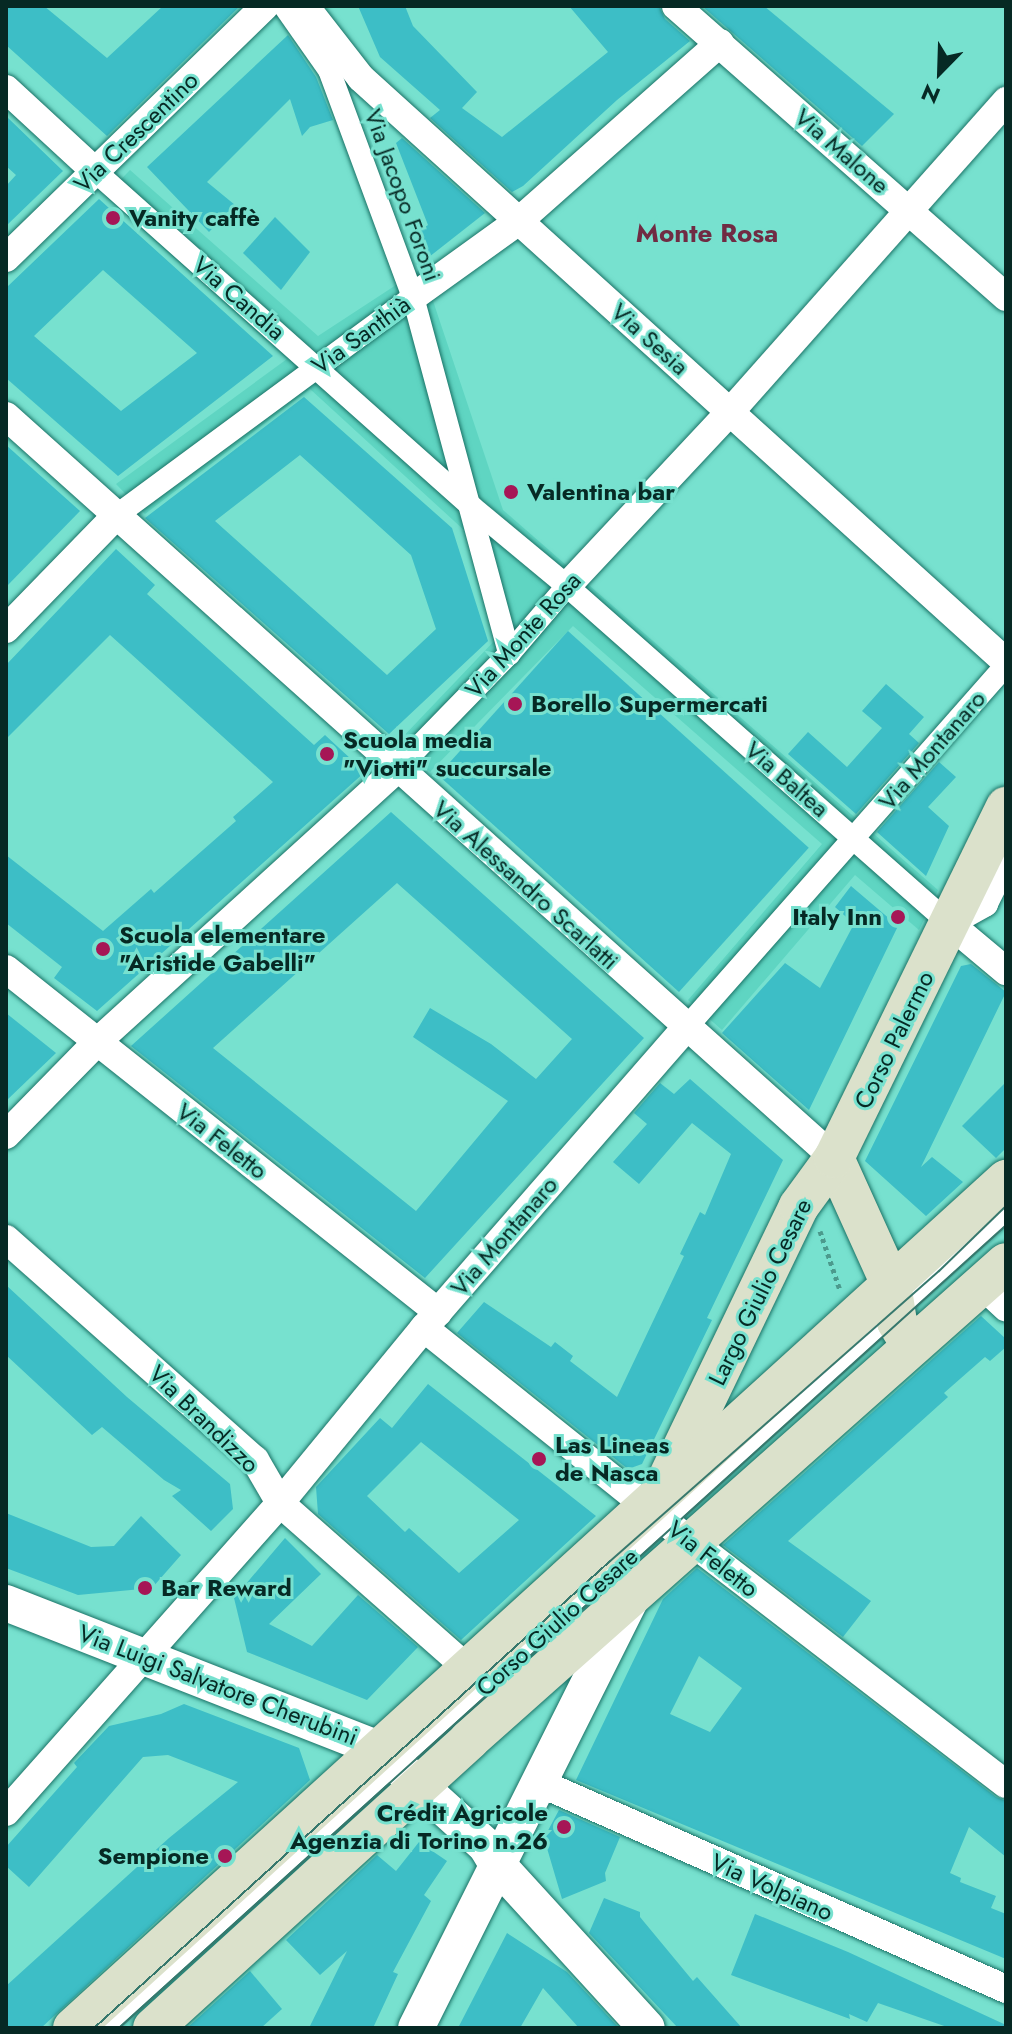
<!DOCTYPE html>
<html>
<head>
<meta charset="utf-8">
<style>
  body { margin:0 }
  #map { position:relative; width:1012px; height:2034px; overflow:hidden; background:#77e1cf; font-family:Jost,sans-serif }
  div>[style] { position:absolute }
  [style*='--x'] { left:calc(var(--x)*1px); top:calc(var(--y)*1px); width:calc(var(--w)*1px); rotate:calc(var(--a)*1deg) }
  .built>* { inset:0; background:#5fd5c2 }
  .building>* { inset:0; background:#3dbec6; transform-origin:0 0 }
  .path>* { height:5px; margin-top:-2.5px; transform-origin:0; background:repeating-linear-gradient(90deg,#4c9a8d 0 4px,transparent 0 8px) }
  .roads { filter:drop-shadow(0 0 2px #1a7266) drop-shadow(0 0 2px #1a7266) }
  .service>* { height:14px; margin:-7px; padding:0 7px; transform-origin:7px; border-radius:7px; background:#fff }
  .pedestrian>* { height:22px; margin:-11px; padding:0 11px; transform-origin:11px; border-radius:11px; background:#fff }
  .minor>* { height:28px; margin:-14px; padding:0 14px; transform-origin:14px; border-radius:14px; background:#fff }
  .tertiary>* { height:36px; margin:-18px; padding:0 18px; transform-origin:18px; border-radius:18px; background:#fff }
  .secondary>* { height:40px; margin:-20px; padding:0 20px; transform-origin:20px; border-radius:20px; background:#dbe1cb }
  .tram>* { height:2px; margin:-1px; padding:0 1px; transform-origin:1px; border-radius:1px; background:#37786d }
  .dots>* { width:22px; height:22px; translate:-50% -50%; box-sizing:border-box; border:4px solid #77e1cf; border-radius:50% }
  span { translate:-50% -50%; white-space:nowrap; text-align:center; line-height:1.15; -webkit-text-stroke:6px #77e1cf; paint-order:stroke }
  .street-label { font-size:24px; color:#062924 }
  .poi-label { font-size:24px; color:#062924; font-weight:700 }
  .left { translate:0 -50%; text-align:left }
  .right { translate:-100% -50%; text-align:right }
  .neighbourhood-label { font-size:26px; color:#702b43; font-weight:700 }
  .frame { position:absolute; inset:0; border:8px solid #062924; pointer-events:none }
  .north { position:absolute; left:900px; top:32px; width:80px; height:80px; -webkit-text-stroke:6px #77e1cf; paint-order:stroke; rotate:203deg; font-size:22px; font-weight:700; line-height:32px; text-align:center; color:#062924 }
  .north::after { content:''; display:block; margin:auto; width:28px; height:36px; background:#062924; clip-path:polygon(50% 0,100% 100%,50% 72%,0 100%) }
</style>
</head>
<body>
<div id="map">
  <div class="built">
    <i style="clip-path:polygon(130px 170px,318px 336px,422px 268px,503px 510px,938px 890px,919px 930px,855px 875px,722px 1030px,688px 1000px,822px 844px,573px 626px,430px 772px,398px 742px,497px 638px,465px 531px,310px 389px,145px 514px,116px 484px,287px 359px,105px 196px)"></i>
  </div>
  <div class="building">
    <i style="clip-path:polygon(6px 6px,44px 6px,107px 58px,163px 6px,240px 6px,107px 136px,6px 45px)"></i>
    <i style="clip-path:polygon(358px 6px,405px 6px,413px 26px,477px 92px,462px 108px,502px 137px,608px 52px,569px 6px,659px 6px,665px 19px,690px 41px,617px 100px,523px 186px,512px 192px,430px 118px,440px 110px,380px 57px)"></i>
    <i style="clip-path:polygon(702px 6px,764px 6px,894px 114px,862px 146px)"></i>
    <i style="clip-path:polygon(288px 35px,316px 77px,333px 120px,310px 127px,302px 136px,290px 99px,207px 182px,235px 205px,209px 232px,147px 167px)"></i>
    <i style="clip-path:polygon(6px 116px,63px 171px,6px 226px,6px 186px,16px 175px,6px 166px)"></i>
    <i style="clip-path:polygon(402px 138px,485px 213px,429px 257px,421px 230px,428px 225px,396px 143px)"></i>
    <i style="clip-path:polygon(evenodd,99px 199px,273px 356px,118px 476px,6px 378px,6px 288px,99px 199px,103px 270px,197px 353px,121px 411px,34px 336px,103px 270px)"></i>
    <i style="clip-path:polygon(275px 217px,310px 252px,281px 290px,243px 253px)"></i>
    <i style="clip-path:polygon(evenodd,304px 397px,452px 528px,488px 641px,389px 734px,145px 518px,304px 397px,300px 455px,411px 555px,436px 629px,387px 675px,215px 521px,300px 455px)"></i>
    <i style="clip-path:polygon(6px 445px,80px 511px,6px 587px)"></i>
    <i style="clip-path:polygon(116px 549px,155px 585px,147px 594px,314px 745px,325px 735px,365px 772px,97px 1011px,54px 978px,62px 967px,6px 923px,6px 855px,103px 931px,151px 889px,154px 893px,236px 821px,233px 817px,273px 782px,110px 635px,6px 739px,6px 665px)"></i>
    <i style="left:568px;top:631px;width:324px;height:194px;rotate:42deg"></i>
    <i style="clip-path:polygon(886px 684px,924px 717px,909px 734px,919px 743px,856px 814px,788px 754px,808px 732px,847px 767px,882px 728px,862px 711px)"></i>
    <i style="clip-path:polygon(939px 762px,956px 777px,928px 807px,949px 826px,926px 876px,877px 832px)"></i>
    <i style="clip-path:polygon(evenodd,391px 812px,644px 1038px,425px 1278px,131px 1046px,391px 812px,397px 883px,572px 1039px,536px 1079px,491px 1044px,430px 1008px,413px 1037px,508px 1101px,416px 1211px,213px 1048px,397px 883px)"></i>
    <i style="clip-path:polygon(851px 886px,898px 926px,809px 1110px,722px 1033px,785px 963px,820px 988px,854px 924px,835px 907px)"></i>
    <i style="clip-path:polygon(971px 964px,1006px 992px,921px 1167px,932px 1157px,963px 1182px,926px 1216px,865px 1161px,961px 966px)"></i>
    <i style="clip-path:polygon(6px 1013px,56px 1053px,6px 1101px)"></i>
    <i style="clip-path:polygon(690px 1079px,783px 1160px,707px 1318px,712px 1320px,642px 1464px,628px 1469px,457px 1333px,484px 1302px,551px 1347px,555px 1342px,573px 1356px,570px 1361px,617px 1397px,684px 1256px,680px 1254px,700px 1212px,705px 1215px,731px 1154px,692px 1123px,639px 1184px,613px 1162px,647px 1124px,634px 1113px,660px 1083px,674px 1094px)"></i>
    <i style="clip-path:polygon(1006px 1082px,1006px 1148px,996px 1158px,962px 1126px)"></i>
    <i style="clip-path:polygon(6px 1285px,127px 1397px,230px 1484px,233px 1509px,211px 1531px,172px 1496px,181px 1490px,164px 1480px,102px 1427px,92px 1435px,6px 1355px)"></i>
    <i style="clip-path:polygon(981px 1316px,1006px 1339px,1006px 1347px,990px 1361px,985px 1357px,944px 1393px,948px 1397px,788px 1541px,871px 1601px,843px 1637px,723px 1545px)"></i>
    <i style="clip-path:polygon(evenodd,428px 1384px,596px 1516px,461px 1640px,318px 1514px,316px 1487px,380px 1418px,392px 1428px,428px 1384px,421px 1442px,519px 1520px,459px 1573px,409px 1528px,405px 1532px,367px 1496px,421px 1442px)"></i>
    <i style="clip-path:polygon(6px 1513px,91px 1547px,114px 1546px,141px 1516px,181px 1555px,152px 1588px,78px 1595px,6px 1568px)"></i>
    <i style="clip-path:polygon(285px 1538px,321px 1574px,269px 1624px,312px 1646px,358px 1595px,418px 1647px,367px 1700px,247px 1652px,234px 1598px)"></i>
    <i style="clip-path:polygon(evenodd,697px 1568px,996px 1797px,1006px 1801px,1006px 1857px,969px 1827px,950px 1873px,961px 1878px,960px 1882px,996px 1896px,991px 1908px,1006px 1914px,1006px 1959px,576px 1780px,663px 1599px,697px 1568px,699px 1656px,742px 1688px,710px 1732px,670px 1714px,699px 1656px)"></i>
    <i style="clip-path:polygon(184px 1704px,299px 1748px,310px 1780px,41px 2028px,6px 2028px,6px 1986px,169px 1838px,238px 1782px,168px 1755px,143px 1757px,29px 1887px,6px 1866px,6px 1847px,77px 1767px,74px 1763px,109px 1726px,161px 1714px)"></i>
    <i style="clip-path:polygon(559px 1810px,620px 1837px,605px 1873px,606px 1881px,562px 1899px,544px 1838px)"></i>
    <i style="clip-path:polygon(419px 1842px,447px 1861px,424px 1895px,431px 1901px,393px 1972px,398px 1974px,373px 2028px,309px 2028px,347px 1951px,320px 1975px,286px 1940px,377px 1855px,396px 1871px)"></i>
    <i style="clip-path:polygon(604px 1898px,640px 1912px,640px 1917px,693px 1981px,697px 1977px,742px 2028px,678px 2028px,589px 1933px)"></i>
    <i style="clip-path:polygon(755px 1914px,848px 1952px,1006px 2025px,1006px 2028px,950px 2028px,878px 2003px,867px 2022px,849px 2014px,850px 2019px,731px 1975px)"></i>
    <i style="clip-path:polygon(507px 1933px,567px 1972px,619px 2028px,579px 2028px,543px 1988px,520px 2028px,458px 2028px)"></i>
    <i style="clip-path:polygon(250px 1971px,282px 2009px,261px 2028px,187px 2028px)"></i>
  </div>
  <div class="path">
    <i style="--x:820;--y:1231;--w:62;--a:71.3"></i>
  </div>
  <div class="roads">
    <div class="service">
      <i style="--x:107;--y:2028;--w:1212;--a:-42.12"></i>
    </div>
    <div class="pedestrian">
      <i style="--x:284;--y:6;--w:78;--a:54.9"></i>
      <i style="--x:329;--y:70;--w:242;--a:69.7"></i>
      <i style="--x:413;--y:297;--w:370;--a:74.9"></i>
      <i style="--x:96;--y:172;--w:504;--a:41.7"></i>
      <i style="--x:472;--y:507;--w:124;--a:39.7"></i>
      <i style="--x:567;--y:586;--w:512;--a:41.44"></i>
      <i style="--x:117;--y:515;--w:368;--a:-36.4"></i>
      <i style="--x:397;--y:769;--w:161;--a:-45.8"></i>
      <i style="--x:509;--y:654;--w:89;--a:-49.5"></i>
      <i style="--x:686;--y:1028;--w:484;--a:-48.6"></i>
    </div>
    <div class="minor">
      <i style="--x:305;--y:6;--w:91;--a:52.1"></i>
      <i style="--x:361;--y:78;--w:870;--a:42.16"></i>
      <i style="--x:676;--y:6;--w:440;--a:41.4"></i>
      <i style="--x:6;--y:89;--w:122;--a:42.7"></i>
      <i style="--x:6;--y:258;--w:361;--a:-44.2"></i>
      <i style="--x:413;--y:297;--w:132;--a:-35.7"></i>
      <i style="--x:520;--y:220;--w:267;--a:-41.5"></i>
      <i style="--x:6;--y:416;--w:1112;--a:41.86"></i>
      <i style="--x:567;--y:586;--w:238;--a:-46.9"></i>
      <i style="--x:730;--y:412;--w:416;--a:-48.4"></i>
      <i style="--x:6;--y:629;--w:159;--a:-45.8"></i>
      <i style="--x:952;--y:921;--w:37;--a:-29"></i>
      <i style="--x:984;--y:903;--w:49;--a:-63.4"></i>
      <i style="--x:951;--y:925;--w:72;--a:39.9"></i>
      <i style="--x:6;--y:969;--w:552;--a:38.45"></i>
      <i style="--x:6;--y:1135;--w:130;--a:-45.6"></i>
      <i style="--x:97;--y:1042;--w:406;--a:-42.3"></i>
      <i style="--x:6;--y:1239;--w:333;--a:41.6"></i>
      <i style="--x:255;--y:1460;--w:50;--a:59.8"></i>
      <i style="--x:280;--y:1503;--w:249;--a:41.4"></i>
      <i style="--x:982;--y:1285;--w:33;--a:43"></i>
      <i style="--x:424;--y:1328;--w:318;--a:38.7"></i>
      <i style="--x:672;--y:1527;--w:421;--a:37.6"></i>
      <i style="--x:540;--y:1783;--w:510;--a:23.85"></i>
      <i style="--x:6;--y:1812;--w:413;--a:-48.4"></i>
      <i style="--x:280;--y:1503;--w:227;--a:-50.6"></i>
      <i style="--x:424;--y:1328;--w:398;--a:-48.9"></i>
    </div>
    <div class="tertiary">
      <i style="--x:6;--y:1603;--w:401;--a:21.4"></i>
      <i style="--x:379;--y:1749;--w:144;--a:42.2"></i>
      <i style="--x:486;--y:1846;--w:21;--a:59"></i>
      <i style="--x:497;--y:1864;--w:222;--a:47.6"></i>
      <i style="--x:416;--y:2028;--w:479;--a:-63.4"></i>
    </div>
    <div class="secondary">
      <i style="--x:834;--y:1158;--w:138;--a:65.7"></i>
      <i style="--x:891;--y:1284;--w:38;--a:81"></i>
      <i style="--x:897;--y:1322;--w:27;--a:59"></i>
      <i style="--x:670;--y:1474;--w:297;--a:-64.3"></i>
      <i style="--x:799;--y:1206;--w:59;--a:-53.9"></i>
      <i style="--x:834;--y:1158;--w:391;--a:-63.9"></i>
      <i style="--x:73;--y:2028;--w:1261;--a:-42.27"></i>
      <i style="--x:153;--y:2028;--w:428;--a:-42.3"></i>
      <i style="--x:469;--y:1740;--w:718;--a:-41.61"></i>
    </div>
  </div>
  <div class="tram">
    <i style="--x:94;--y:2028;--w:695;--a:-42.14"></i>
    <i style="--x:609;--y:1562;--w:440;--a:-41.4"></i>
    <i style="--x:939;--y:1271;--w:93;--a:-44.1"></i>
    <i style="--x:119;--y:2028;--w:1196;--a:-42.15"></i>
  </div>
  <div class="dots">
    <i style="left:113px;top:218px;background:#a61656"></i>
    <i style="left:511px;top:492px;background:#a61656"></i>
    <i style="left:515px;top:704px;background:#a61656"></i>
    <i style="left:327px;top:754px;background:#a61656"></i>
    <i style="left:898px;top:917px;background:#a61656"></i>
    <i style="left:103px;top:949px;background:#a61656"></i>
    <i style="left:539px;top:1459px;background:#a61656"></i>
    <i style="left:145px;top:1588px;background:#a61656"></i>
    <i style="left:564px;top:1827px;background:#a61656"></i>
    <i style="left:225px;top:1856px;background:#a61656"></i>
  </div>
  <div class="street-label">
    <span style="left:136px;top:132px;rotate:-44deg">Via Crescentino</span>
    <span style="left:842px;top:151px;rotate:41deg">Via Malone</span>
    <span style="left:403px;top:195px;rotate:70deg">Via Jacopo Foroni</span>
    <span style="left:239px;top:298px;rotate:41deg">Via Candia</span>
    <span style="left:361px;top:335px;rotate:-36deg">Via Santhià</span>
    <span style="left:650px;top:339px;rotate:42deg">Via Sesia</span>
    <span style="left:523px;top:635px;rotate:-48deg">Via Monte Rosa</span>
    <span style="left:932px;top:750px;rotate:-49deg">Via Montanaro</span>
    <span style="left:787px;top:779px;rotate:41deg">Via Baltea</span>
    <span style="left:526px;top:885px;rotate:42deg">Via Alessandro Scarlatti</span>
    <span style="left:894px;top:1040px;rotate:-64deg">Corso Palermo</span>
    <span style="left:222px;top:1141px;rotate:38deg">Via Feletto</span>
    <span style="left:504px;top:1236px;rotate:-49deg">Via Montanaro</span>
    <span style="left:760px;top:1292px;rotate:-64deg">Largo Giulio Cesare</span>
    <span style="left:204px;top:1419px;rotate:44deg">Via Brandizzo</span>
    <span style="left:713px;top:1559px;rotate:38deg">Via Feletto</span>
    <span style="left:557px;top:1622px;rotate:-42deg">Corso Giulio Cesare</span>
    <span style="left:218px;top:1685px;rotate:21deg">Via Luigi Salvatore Cherubini</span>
    <span style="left:772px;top:1887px;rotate:24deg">Via Volpiano</span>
  </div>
  <div class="poi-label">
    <span class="left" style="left:129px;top:218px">Vanity caffè</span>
    <span class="left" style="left:527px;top:492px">Valentina bar</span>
    <span class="left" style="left:531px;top:704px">Borello Supermercati</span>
    <span class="left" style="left:343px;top:754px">Scuola media<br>"Viotti" succursale</span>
    <span class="right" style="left:882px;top:917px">Italy Inn</span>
    <span class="left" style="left:119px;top:949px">Scuola elementare<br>"Aristide Gabelli"</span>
    <span class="left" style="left:555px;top:1459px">Las Lineas<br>de Nasca</span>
    <span class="left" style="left:161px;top:1588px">Bar Reward</span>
    <span class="right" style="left:548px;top:1827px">Crédit Agricole<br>Agenzia di Torino n.26</span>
    <span class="right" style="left:209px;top:1856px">Sempione</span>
  </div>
  <div class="neighbourhood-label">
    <span style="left:707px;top:234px">Monte Rosa</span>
  </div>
  <div class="frame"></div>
  <div class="north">N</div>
</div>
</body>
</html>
